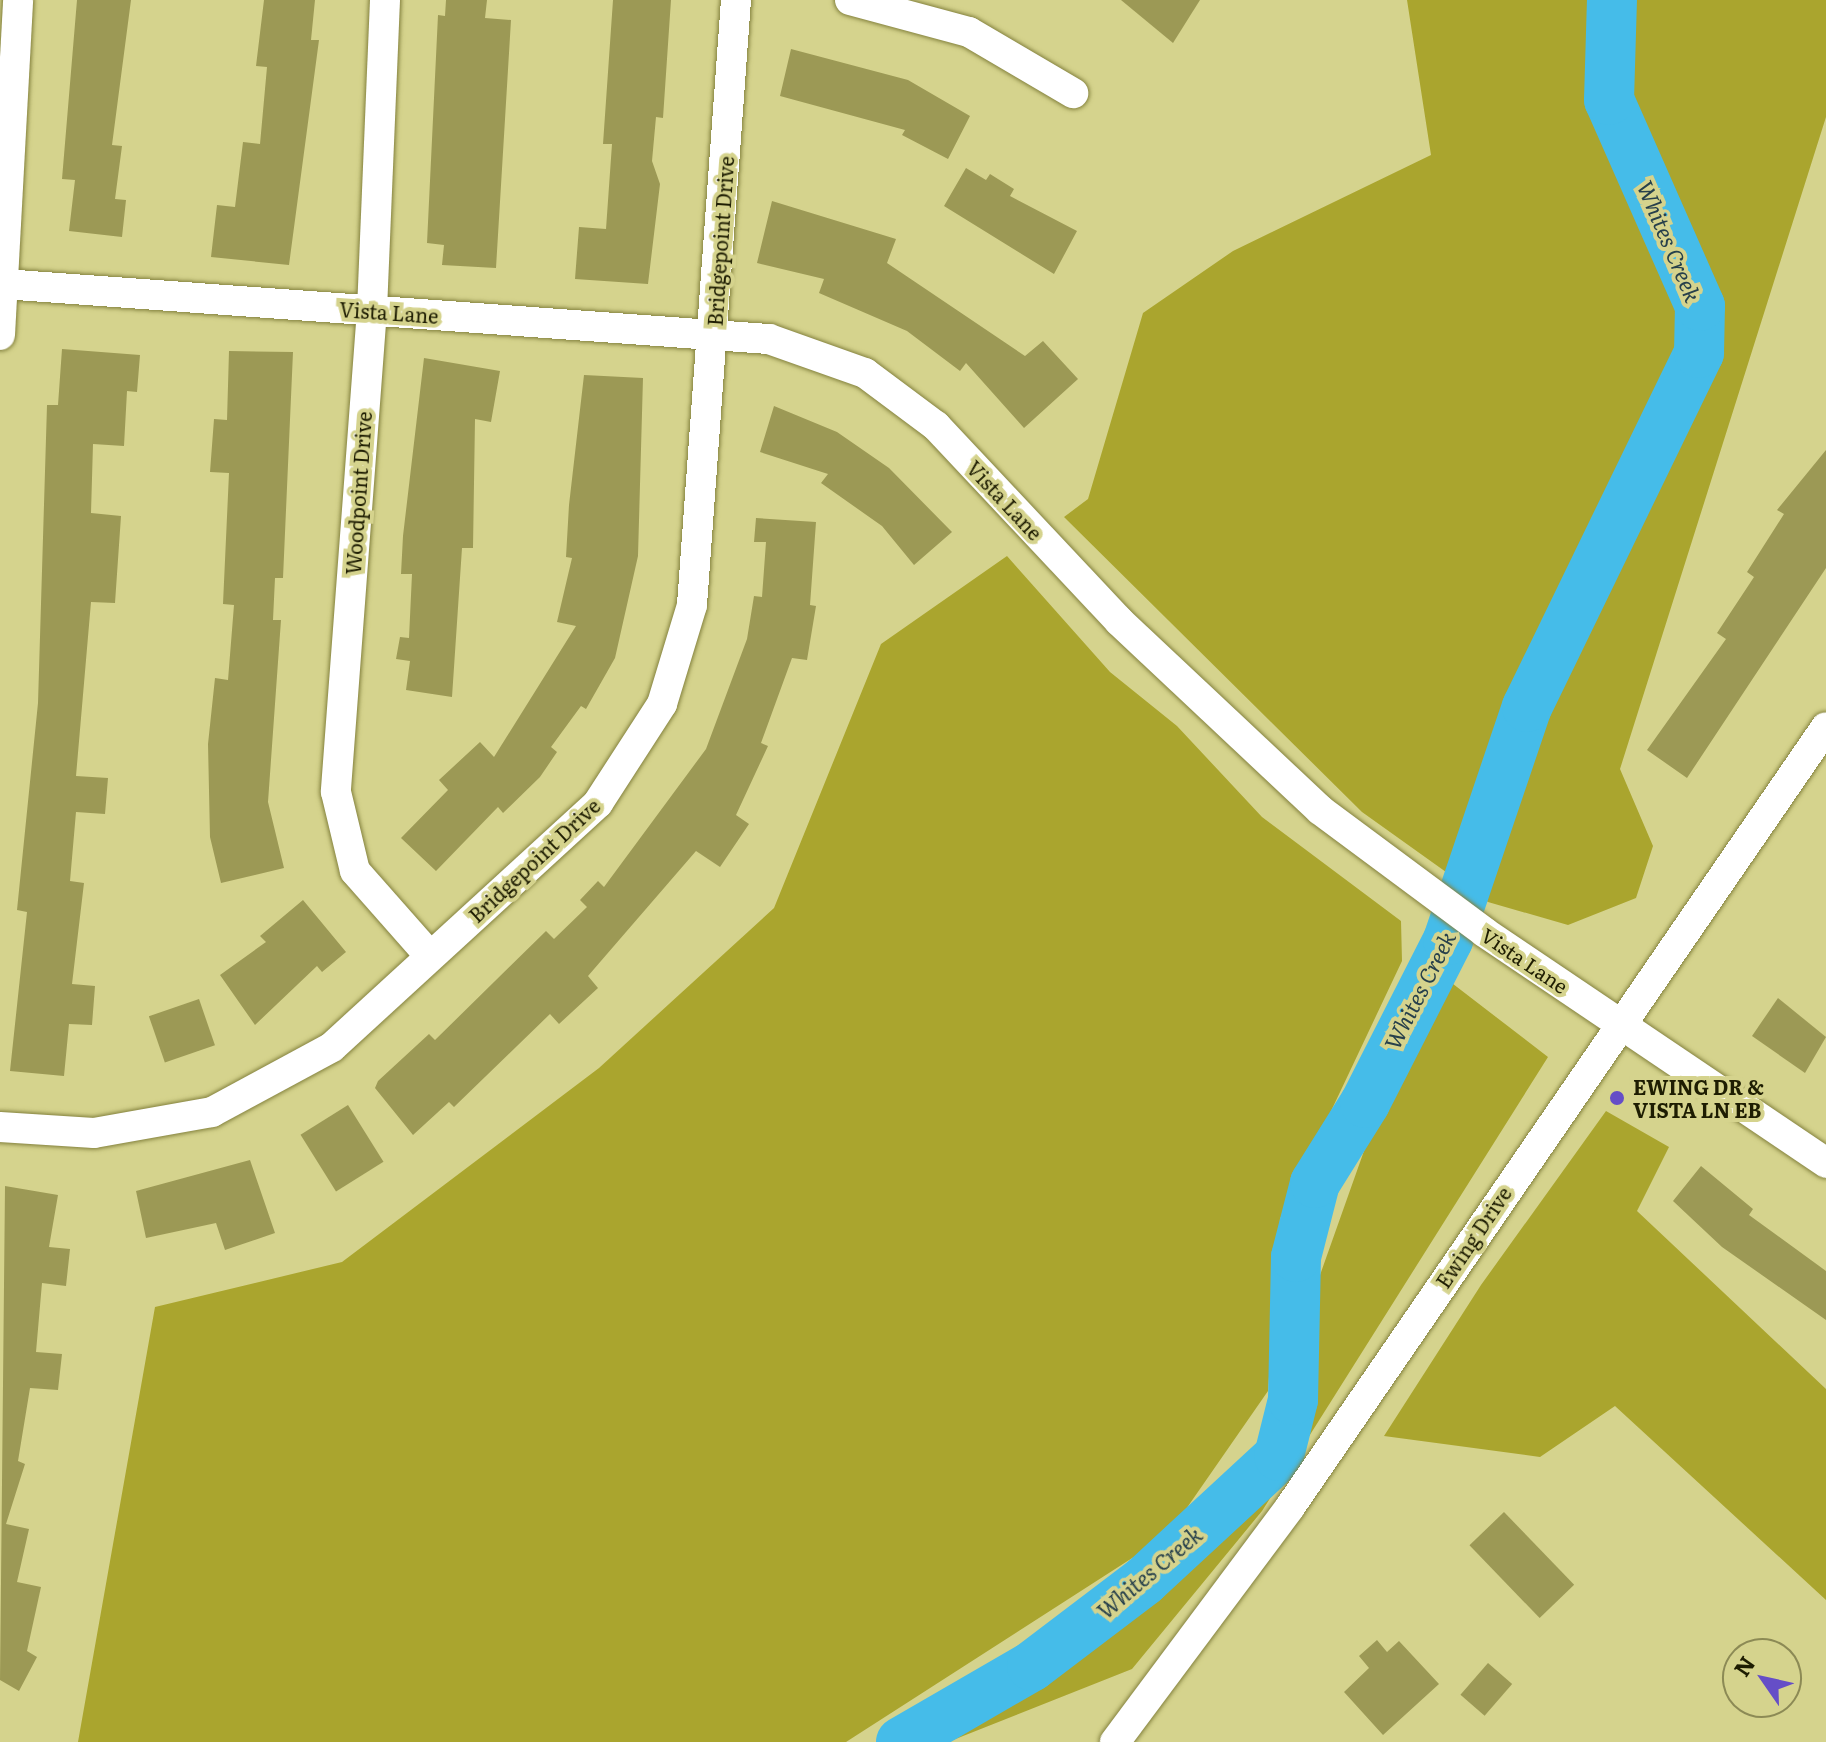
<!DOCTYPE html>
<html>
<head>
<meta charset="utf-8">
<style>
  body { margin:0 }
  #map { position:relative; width:1826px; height:1742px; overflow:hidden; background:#d5d38d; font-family:Literata,serif }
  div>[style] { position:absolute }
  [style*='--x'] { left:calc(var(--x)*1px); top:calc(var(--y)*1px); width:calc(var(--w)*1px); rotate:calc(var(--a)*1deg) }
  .green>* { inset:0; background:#aaa52e }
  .river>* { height:50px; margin:-25px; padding:0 25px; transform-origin:25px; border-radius:25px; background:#45bce9 }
  .building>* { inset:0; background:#9c9955; transform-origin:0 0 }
  .roads { filter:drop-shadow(0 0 2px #84823e) drop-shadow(0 0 2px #84823e) }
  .minor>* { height:30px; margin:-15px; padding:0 15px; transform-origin:15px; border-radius:15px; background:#fff }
  .dots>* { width:22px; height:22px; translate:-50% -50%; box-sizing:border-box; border:4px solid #d5d38d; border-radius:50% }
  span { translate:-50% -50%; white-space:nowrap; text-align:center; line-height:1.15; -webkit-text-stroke:8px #d5d38d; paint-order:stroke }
  .street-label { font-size:20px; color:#1e1d02 }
  .poi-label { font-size:20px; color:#1e1d02; font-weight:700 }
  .left { translate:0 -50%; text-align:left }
  .water-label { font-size:22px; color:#27404b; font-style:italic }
  .north { position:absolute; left:1722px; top:1638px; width:80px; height:80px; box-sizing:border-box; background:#d5d38d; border:2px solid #8c8a55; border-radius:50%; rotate:304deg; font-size:22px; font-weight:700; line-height:32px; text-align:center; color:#1e1d02 }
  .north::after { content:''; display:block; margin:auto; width:28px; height:36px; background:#654ec7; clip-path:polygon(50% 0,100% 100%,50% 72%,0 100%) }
</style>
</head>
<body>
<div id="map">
  <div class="green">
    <i style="clip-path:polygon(1407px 0,1826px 0,1826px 117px,1620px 769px,1653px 846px,1636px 898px,1568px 925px,1488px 902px,1362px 812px,1064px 517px,1088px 499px,1143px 313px,1233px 251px,1431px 155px)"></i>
    <i style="clip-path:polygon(1007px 556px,1110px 672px,1177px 726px,1262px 817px,1401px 921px,1402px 961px,1280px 1219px,1268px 1391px,1168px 1535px,846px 1742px,78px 1742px,155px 1307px,342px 1262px,599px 1068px,774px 908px,881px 644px)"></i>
    <i style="clip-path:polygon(1444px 977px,1548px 1057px,1262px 1511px,1132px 1669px,948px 1742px,928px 1742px,1109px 1635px,1250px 1509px,1299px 1435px,1314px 1292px,1381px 1103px)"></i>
    <i style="clip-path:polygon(1606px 1111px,1669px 1147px,1637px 1211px,1826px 1389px,1826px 1600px,1615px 1406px,1540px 1457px,1384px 1436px,1481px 1285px)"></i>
  </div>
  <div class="river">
    <i style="--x:901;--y:1742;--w:151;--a:-30.1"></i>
    <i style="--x:1032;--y:1666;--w:141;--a:-37.2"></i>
    <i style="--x:1144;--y:1581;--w:184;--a:-42.8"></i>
    <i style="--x:1279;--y:1456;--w:58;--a:-76"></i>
    <i style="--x:1293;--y:1400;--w:143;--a:-88.8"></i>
    <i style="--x:1296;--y:1257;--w:76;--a:-75.6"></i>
    <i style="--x:1315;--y:1183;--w:94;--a:-58"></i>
    <i style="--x:1365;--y:1103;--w:183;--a:-63"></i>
    <i style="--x:1448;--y:940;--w:246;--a:-71.3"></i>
    <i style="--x:1527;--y:707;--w:394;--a:-64.1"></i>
    <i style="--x:1699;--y:353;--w:47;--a:-88.8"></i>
    <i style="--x:1700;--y:306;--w:225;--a:-113.8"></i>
    <i style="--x:1609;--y:100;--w:100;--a:-88.3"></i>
  </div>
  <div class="building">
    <i style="clip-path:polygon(77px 0,131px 0,112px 145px,122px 146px,115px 199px,126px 200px,122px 237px,69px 231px,75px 180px,62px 179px)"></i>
    <i style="clip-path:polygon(264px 0,315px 0,311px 40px,319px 40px,289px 265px,211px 257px,217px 205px,235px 207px,243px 142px,260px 144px,267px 67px,256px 66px)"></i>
    <i style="clip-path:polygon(446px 0,487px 0,485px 18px,511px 20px,496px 268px,442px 265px,444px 245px,427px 243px,438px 15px,445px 16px)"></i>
    <i style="clip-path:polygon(613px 0,671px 0,663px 118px,656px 117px,652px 161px,660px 184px,648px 284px,575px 279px,579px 227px,606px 229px,612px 144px,603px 144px)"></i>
    <i style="clip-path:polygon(1121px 0,1200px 0,1173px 43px)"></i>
    <i style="clip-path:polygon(791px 49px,908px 80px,970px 116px,948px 159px,902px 135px,905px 130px,780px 96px)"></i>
    <i style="clip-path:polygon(966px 168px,986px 180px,990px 174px,1014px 189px,1010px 196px,1077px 231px,1054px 274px,944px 206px)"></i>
    <i style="clip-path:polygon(772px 201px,896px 239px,887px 263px,1025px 356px,1043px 341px,1078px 379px,1024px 428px,966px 363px,960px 371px,907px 331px,819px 293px,824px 279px,757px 263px)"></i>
    <i style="clip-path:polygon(62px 349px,140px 355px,137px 392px,127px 391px,124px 446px,93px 444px,91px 513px,121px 516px,115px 603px,91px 602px,76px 776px,108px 778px,105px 814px,76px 812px,70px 881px,84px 883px,72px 984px,95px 986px,92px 1025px,69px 1024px,64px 1076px,10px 1071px,27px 912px,17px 910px,38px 703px,47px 405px,58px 405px)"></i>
    <i style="clip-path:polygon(229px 351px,293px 352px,283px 578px,275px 578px,273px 620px,281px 620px,268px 802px,284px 868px,221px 883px,210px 837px,208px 744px,215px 678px,228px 680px,234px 605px,223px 604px,229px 473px,210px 472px,214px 419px,227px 420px)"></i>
    <i style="clip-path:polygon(424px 358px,500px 371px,491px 422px,475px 419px,473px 548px,462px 548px,452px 697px,406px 690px,410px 661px,396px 659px,400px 637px,409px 638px,412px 574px,401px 574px,403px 536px)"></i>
    <i style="clip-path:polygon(584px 375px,643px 378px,638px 556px,615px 658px,586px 709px,581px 706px,551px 747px,557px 752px,540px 777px,503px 813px,498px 807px,436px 871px,401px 838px,448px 790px,439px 780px,480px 742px,494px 757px,576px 626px,557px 622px,572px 558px,566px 557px,569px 505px)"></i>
    <i style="clip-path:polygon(774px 406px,837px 432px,889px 468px,952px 532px,914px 565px,882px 526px,821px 483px,828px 474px,760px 452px)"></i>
    <i style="clip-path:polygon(1826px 450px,1826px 568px,1687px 778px,1647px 750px,1726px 639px,1717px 633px,1754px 577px,1747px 572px,1784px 514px,1777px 510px)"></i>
    <i style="clip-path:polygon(756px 518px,816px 522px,810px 605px,816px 606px,807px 660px,792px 658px,761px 743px,768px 746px,736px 815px,749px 824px,720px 867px,696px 851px,588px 976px,598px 988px,559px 1024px,550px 1014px,454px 1107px,449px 1102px,413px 1135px,375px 1088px,378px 1081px,429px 1034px,435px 1040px,546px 931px,554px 939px,587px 907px,580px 900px,598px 881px,604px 887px,706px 749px,747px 639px,754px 596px,762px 597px,766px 542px,754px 542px)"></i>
    <i style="clip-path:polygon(303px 900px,346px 952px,322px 972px,317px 966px,255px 1025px,220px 975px,266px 942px,260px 936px)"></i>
    <i style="clip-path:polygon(1778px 998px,1826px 1037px,1805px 1073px,1752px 1036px)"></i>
    <i style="left:199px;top:999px;width:49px;height:53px;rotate:71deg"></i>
    <i style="left:348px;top:1105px;width:67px;height:56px;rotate:58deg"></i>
    <i style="clip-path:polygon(250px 1160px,275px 1233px,225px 1250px,216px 1223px,146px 1238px,136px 1191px)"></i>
    <i style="clip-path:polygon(1701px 1166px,1753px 1209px,1749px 1215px,1826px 1271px,1826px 1320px,1722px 1247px,1673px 1201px)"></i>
    <i style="clip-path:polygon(5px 1186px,58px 1195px,49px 1247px,70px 1249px,66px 1286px,42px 1283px,36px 1352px,62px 1354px,58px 1390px,30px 1388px,18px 1461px,25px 1464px,6px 1524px,29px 1529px,17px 1582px,41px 1587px,27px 1651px,37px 1657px,19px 1691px,0 1680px)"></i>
    <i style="left:1504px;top:1512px;width:101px;height:48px;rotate:46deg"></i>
    <i style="clip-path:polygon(1377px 1640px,1387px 1652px,1399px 1641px,1439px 1684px,1383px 1735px,1344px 1692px,1369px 1668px,1359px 1656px)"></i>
    <i style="left:1488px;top:1663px;width:32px;height:42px;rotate:41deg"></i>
  </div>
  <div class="roads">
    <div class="minor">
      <i style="--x:385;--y:0;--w:310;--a:92.4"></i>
      <i style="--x:372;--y:310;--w:483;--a:94.3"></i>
      <i style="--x:336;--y:792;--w:81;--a:76.5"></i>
      <i style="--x:355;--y:871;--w:113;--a:48.6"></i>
      <i style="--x:850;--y:0;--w:123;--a:15.1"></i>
      <i style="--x:969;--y:32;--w:121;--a:30.4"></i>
      <i style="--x:3;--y:284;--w:768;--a:4.11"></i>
      <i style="--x:769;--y:339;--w:102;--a:19.5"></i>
      <i style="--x:865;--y:373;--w:89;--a:36.7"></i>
      <i style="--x:936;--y:426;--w:267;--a:46.8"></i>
      <i style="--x:1119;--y:621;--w:276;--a:43.2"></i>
      <i style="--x:1320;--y:810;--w:204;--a:36.6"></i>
      <i style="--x:1484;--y:932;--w:413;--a:34"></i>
      <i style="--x:0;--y:335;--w:335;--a:-86.9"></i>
      <i style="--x:0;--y:1127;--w:94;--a:3.7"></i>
      <i style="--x:94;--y:1133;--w:120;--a:-10.1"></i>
      <i style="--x:212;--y:1112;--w:136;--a:-28.4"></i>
      <i style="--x:332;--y:1047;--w:361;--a:-42.5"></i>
      <i style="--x:598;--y:803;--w:118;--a:-57.1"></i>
      <i style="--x:662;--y:704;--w:103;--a:-73.1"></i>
      <i style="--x:692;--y:605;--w:607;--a:-85.84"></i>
      <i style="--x:1115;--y:1742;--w:293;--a:-53.3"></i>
      <i style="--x:1290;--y:1507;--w:946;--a:-55.5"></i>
    </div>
  </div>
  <div class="dots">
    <i style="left:1617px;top:1098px;background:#654ec7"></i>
  </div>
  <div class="street-label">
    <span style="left:720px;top:241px;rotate:-86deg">Bridgepoint Drive</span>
    <span style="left:389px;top:312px;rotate:4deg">Vista Lane</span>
    <span style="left:358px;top:493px;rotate:-86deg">Woodpoint Drive</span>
    <span style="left:1005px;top:500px;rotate:47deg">Vista Lane</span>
    <span style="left:534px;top:860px;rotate:-43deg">Bridgepoint Drive</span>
    <span style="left:1525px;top:960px;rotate:34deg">Vista Lane</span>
    <span style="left:1473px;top:1237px;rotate:-56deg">Ewing Drive</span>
  </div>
  <div class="poi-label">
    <span class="left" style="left:1633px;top:1098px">EWING DR &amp;<br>VISTA LN EB</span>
  </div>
  <div class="water-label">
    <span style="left:1670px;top:241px;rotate:67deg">Whites Creek</span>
    <span style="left:1419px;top:990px;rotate:-63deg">Whites Creek</span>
    <span style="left:1149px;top:1572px;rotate:-40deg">Whites Creek</span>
  </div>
  <div class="north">N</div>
</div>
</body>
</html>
